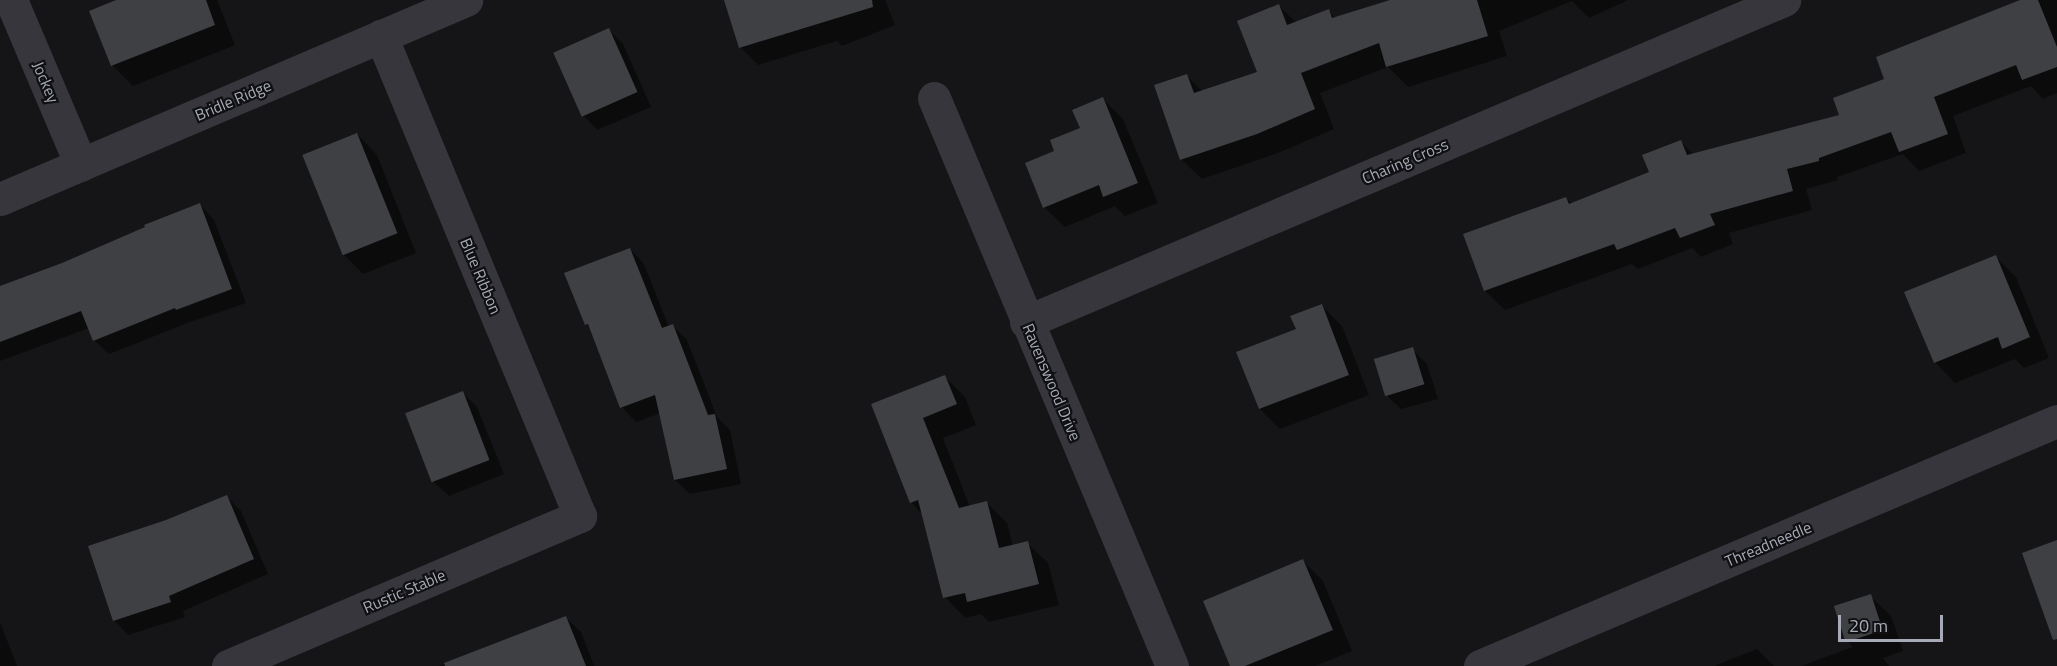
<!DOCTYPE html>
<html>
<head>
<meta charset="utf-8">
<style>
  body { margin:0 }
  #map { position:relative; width:2057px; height:666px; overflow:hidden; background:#151517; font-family:"Titillium Web",sans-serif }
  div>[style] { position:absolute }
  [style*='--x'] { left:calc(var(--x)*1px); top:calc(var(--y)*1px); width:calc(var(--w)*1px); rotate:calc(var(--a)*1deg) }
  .shadow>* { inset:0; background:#0007 }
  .building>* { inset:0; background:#3f4044; transform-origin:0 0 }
  .minor>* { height:33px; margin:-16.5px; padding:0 16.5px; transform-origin:16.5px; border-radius:16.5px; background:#36363c }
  span { translate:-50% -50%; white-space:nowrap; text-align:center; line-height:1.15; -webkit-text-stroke:4.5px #101012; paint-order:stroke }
  .street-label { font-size:16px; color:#a6abb7 }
  .scale { position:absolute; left:1838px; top:615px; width:105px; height:27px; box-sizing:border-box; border:3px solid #a6abb7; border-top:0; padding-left:8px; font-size:18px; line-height:21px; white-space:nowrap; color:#a6abb7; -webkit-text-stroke:4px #101012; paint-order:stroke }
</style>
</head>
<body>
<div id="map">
  <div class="shadow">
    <i style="clip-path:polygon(120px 0,217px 0,235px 45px,133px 86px,112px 65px)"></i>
    <i style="clip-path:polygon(726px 0,885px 0,895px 25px,842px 46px,837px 41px,758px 65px,740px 47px)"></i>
    <i style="clip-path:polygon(1395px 0,1628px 0,1589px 18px,1572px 1px,1499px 31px,1507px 56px,1408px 87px,1388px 67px,1320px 93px,1334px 129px,1278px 153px,1202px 179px,1181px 159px,1187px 76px,1203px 92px,1259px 73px,1279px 6px,1297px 23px,1329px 11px,1336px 19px)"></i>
    <i style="clip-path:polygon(2025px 0,2057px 0,2057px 93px,2043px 99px,2031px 86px,1953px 116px,1966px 153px,1919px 171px,1903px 154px,1837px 177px,1838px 180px,1806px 189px,1812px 210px,1729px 233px,1733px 244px,1701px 257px,1692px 248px,1638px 269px,1632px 264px,1505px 310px,1485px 291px,1465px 235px,1566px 198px,1572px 204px,1651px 173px,1680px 141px,1694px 155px,1841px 116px,1886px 80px)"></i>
    <i style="clip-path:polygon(609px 30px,623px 44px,651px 107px,597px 130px,583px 115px)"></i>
    <i style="clip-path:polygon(1103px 99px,1123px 119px,1158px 203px,1125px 216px,1115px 206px,1065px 227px,1044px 207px,1082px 129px)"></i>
    <i style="clip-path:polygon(357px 134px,377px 155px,416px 253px,363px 274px,343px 254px)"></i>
    <i style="clip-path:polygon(200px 205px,214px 220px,246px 303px,190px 322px,109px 354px,94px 340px,89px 328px,0 361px,0 288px,62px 264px)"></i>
    <i style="clip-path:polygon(630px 249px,644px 264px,669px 327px,673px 326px,687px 340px,717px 417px,730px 430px,741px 484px,690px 494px,675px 480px,661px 413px,636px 422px,622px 407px,593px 331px,586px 324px)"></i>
    <i style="clip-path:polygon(1996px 257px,2016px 277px,2049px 358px,2024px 368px,2015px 359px,1955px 383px,1935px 362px)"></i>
    <i style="clip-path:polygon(1322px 306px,1342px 326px,1369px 395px,1280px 429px,1260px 409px)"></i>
    <i style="clip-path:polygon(1412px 349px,1427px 364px,1438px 399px,1401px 409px,1386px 395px)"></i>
    <i style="clip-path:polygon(945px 377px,965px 397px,976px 425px,943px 438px,970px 507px,987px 503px,1007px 523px,1013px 546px,1027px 543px,1048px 563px,1059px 605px,989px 622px,981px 614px,965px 618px,945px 597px,923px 515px,911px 502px,873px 405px)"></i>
    <i style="clip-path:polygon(463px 393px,477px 407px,504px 474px,449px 496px,434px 482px)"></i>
    <i style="clip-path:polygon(226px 496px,241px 511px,268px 574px,183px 611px,185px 617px,128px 635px,114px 620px)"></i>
    <i style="clip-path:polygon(1303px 561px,1323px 581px,1352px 651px,1315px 666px,1232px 666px)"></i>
    <i style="clip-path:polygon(1870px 596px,1891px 616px,1903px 651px,1883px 658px,1889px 666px,1801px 666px,1853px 647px,1849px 643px)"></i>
    <i style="clip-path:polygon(566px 618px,581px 632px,594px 666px,439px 666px)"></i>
    <i style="clip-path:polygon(0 622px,17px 666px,0 666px)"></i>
    <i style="clip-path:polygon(1757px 649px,1774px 666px,1714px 666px)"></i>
  </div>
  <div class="building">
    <i style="clip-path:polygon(116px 0,206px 0,215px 25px,111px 66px,89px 11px)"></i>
    <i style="clip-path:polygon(724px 0,872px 0,873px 7px,739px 48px)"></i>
    <i style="clip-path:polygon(1390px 0,1477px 0,1488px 36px,1386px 67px,1379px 43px,1301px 73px,1315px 109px,1257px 134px,1180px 160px,1154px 85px,1187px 74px,1194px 93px,1257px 72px,1237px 21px,1279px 4px,1287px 25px,1329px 9px,1332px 18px)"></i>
    <i style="clip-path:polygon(2020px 0,2038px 0,2057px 47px,2057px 67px,2022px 80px,2016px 65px,1934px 97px,1948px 134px,1899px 152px,1891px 132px,1819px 158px,1819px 161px,1787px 169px,1793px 191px,1710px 214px,1715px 225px,1680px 238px,1675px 228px,1617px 250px,1614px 244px,1484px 291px,1463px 234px,1566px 197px,1569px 204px,1649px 172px,1642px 155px,1681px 140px,1687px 155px,1839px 115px,1833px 98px,1884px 79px,1876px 57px)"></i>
    <i style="left:609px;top:28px;width:70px;height:61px;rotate:66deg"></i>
    <i style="clip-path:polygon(1103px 97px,1138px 183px,1103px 197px,1099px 185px,1043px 208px,1025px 163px,1054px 151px,1050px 140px,1080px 128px,1072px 110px)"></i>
    <i style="left:357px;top:133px;width:108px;height:59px;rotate:68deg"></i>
    <i style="clip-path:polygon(200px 203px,232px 289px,176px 310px,175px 308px,93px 341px,81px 311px,0 342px,0 286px,62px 263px,145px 227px,144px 225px)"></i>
    <i style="clip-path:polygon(630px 248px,662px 328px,673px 324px,708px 415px,715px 414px,727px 469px,674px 480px,655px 395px,620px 408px,588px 324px,585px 325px,564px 273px)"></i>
    <i style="clip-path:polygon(1996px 255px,2030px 337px,2002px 349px,1998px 337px,1934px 363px,1904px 292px)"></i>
    <i style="clip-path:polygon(1322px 304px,1349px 375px,1259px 409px,1236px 352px,1296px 329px,1290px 316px)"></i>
    <i style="left:1413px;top:347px;width:39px;height:41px;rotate:73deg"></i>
    <i style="clip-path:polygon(945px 375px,957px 404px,923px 418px,959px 508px,987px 501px,999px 548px,1028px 541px,1039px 584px,967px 602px,965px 593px,943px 598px,918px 500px,910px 503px,871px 404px)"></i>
    <i style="left:463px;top:391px;width:74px;height:62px;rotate:69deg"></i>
    <i style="clip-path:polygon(227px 495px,254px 559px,169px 596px,171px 602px,113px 621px,88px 546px,166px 520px)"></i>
    <i style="clip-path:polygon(2057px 540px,2057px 639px,2053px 640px,2022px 553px)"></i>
    <i style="clip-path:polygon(1303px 559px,1333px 630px,1245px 666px,1230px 666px,1203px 601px)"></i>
    <i style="left:1871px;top:594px;width:38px;height:39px;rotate:72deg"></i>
    <i style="clip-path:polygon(566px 616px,586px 666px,445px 666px,444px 663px)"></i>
  </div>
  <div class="minor">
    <i style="--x:11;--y:0;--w:179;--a:67"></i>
    <i style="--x:934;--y:98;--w:616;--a:67.27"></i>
    <i style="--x:0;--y:199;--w:507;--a:-23.12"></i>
    <i style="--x:1026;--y:322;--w:824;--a:-23.02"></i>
    <i style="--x:228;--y:666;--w:383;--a:-23.1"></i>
    <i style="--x:580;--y:516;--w:520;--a:-112.52"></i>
    <i style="--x:1480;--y:666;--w:627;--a:-23.01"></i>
  </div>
  <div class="street-label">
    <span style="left:46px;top:82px;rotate:67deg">Jockey</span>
    <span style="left:233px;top:100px;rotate:-23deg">Bridle Ridge</span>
    <span style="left:1405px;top:161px;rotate:-23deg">Charing Cross</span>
    <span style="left:481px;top:276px;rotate:67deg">Blue Ribbon</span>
    <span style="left:1052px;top:382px;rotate:67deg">Ravenswood Drive</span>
    <span style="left:1768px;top:544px;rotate:-23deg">Threadneedle</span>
    <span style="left:404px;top:591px;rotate:-23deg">Rustic Stable</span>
  </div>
  <div class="scale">20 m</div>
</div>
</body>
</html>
